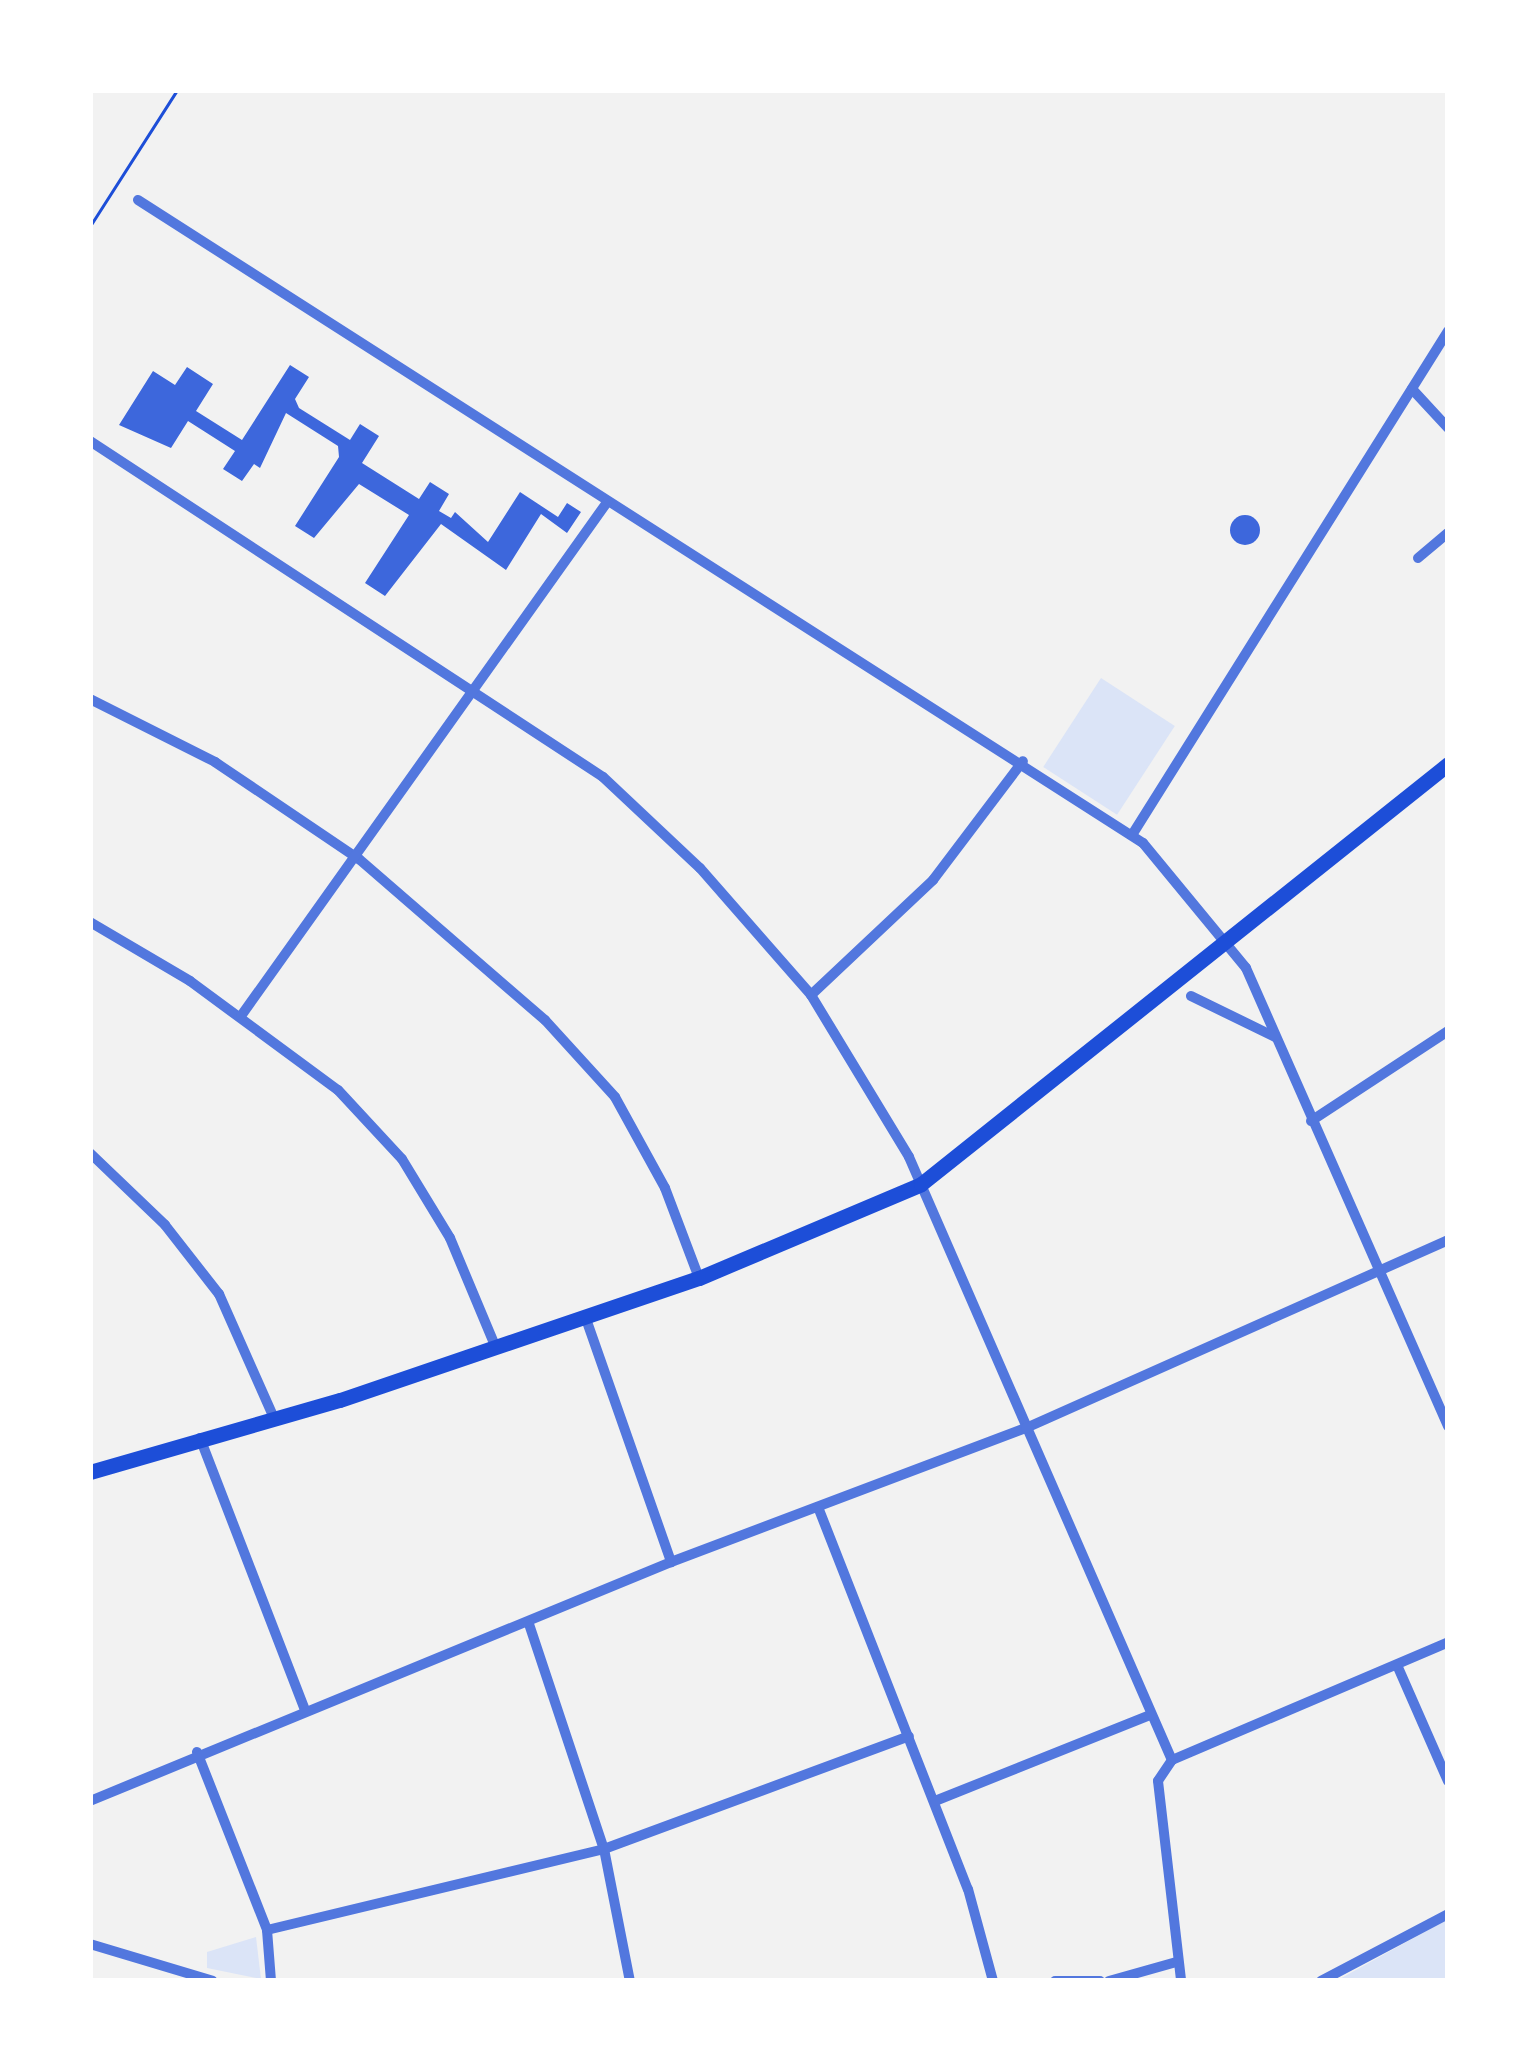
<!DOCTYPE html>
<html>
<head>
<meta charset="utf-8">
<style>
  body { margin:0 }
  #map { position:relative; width:1538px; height:2071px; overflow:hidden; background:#f2f2f2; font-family:Barlow,sans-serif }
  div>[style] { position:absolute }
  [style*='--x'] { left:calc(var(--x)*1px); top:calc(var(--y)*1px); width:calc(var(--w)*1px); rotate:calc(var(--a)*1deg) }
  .green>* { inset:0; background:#dbe4f7; transform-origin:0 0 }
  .building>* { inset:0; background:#3d67dc }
  .round { border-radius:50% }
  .path>* { height:3px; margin:-1.5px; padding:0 1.5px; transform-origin:1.5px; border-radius:1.5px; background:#1d4ed8 }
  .minor>* { height:10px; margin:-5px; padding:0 5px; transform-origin:5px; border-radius:5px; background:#5277de }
  .secondary>* { height:15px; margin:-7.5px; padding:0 7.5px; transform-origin:7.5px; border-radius:7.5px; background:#1d4ed8 }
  span { translate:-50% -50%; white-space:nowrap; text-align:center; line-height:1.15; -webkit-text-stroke:10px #fff; paint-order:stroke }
  .frame { position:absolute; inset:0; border:93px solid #fff; pointer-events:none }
</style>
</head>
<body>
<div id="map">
  <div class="green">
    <i style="left:1101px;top:678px;width:88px;height:106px;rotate:33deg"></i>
    <i style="clip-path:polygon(1448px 1919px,1448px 1981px,1336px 1981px)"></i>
    <i style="clip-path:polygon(256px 1937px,261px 1979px,207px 1968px,207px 1952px)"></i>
  </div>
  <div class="building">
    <i style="clip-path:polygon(290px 365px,309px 377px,295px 399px,299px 408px,350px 440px,360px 424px,379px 436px,362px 463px,419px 499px,430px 482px,449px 494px,439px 511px,451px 518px,455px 512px,488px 542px,520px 492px,558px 517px,567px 503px,581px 512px,567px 533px,541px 514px,506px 570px,441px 524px,385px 596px,365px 583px,409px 515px,359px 484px,314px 538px,295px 526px,339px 457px,338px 446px,286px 413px,260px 468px,254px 464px,242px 481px,223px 469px,235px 451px,188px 421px,171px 448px,119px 425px,153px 371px,175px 385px,187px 367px,213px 384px,196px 411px,242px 440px)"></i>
    <i class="round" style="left:1230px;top:515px;width:30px;height:30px"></i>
  </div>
  <div class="path">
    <i style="--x:90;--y:226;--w:161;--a:-57.4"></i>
  </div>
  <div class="minor">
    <i style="--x:138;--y:200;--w:1193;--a:32.61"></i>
    <i style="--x:1143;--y:843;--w:162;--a:50.5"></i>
    <i style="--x:1246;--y:968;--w:501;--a:66.2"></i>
    <i style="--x:1412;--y:389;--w:53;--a:47.3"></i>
    <i style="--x:90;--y:441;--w:613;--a:33.22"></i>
    <i style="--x:603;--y:777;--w:133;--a:43.2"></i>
    <i style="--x:700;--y:868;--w:169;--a:48.8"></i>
    <i style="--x:811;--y:995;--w:189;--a:58.8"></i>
    <i style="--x:909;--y:1157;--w:658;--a:66.44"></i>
    <i style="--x:1172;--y:1760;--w:25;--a:124"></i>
    <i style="--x:1158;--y:1781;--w:201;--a:83.4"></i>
    <i style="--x:1418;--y:558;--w:39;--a:-40"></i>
    <i style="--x:90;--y:699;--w:140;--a:26.7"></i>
    <i style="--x:215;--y:762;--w:174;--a:34"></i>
    <i style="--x:359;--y:859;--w:246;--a:40.9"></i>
    <i style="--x:545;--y:1020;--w:104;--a:47.7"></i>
    <i style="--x:615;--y:1097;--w:104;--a:61.2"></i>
    <i style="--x:665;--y:1188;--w:96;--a:69.3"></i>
    <i style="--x:1132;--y:835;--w:595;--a:-57.91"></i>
    <i style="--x:90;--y:922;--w:116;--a:30.5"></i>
    <i style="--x:190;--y:981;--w:184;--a:36.4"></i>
    <i style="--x:338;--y:1090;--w:94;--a:47.2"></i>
    <i style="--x:402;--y:1159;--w:92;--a:58.7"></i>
    <i style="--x:450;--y:1238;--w:119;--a:67.3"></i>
    <i style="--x:811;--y:995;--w:168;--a:-43.3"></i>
    <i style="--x:933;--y:880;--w:149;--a:-52.9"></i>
    <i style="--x:1191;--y:996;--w:93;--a:26"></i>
    <i style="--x:241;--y:1016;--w:632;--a:-54.53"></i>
    <i style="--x:1311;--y:1121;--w:164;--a:-33.3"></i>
    <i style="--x:90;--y:1153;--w:104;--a:43.8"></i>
    <i style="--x:165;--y:1225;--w:88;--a:52"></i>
    <i style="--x:219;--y:1294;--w:136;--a:66.1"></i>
    <i style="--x:585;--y:1316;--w:261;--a:70.7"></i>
    <i style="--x:200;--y:1438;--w:292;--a:68.9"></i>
    <i style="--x:818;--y:1507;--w:410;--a:68.6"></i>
    <i style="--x:968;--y:1889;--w:95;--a:74.8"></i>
    <i style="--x:529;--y:1624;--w:237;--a:71.6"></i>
    <i style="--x:604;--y:1849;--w:135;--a:78.9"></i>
    <i style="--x:1397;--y:1665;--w:127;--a:66.3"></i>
    <i style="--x:197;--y:1752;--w:191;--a:68.5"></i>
    <i style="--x:267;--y:1930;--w:51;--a:85.5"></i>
    <i style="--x:1172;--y:1760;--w:300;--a:-23.1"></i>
    <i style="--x:90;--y:1801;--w:628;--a:-22.36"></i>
    <i style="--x:671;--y:1562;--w:379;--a:-20.7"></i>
    <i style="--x:1026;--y:1428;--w:462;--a:-24"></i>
    <i style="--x:935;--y:1801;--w:232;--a:-21.8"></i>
    <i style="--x:267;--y:1930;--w:347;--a:-13.5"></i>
    <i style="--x:604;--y:1849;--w:325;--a:-20.3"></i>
    <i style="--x:90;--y:1944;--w:128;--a:16.7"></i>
    <i style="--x:1055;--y:1981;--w:45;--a:0"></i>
    <i style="--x:1109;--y:1981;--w:70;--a:-15.8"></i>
    <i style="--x:1321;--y:1981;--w:144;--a:-27.8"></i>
  </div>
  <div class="secondary">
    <i style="--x:90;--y:1472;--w:260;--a:-16.1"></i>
    <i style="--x:340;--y:1400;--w:379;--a:-18.8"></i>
    <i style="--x:699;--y:1278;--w:241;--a:-22.9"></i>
    <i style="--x:921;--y:1184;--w:674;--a:-38.55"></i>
  </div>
  <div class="frame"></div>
</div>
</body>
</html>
